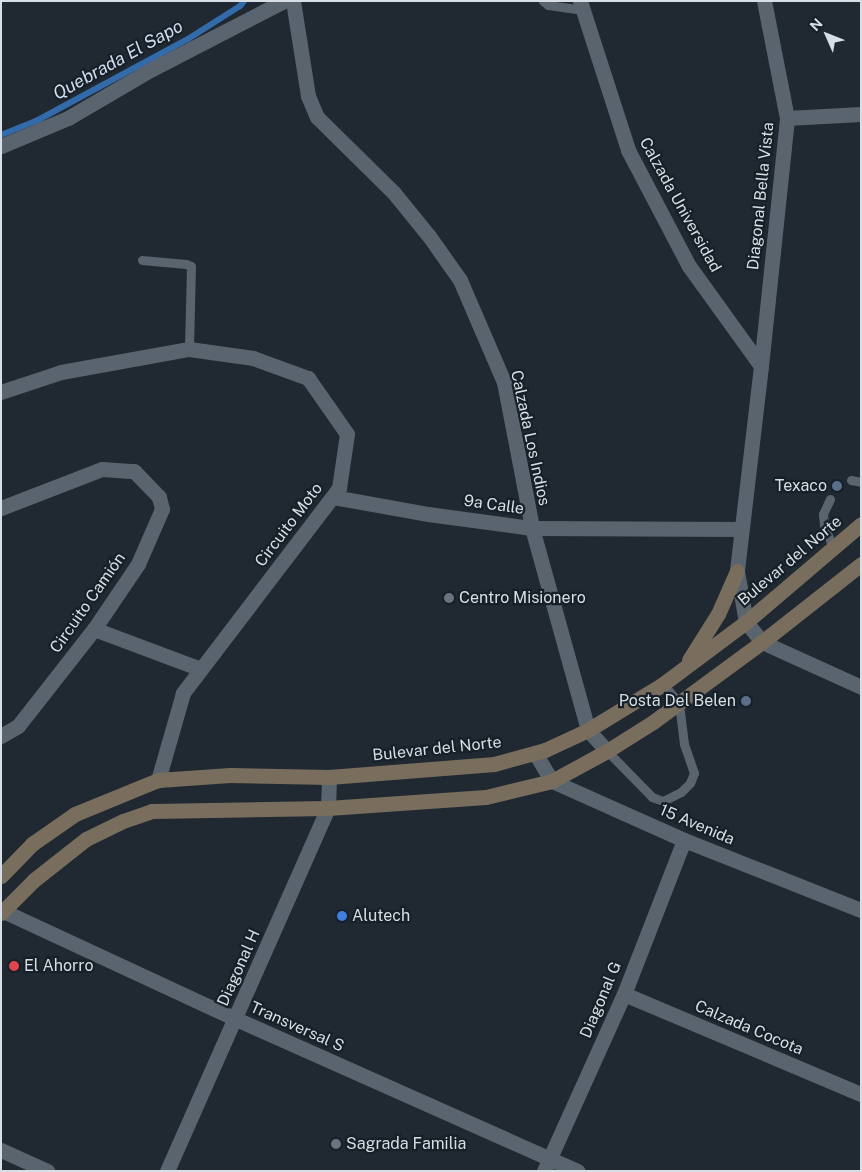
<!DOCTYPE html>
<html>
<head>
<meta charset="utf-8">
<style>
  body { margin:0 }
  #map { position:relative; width:862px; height:1172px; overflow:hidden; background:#202932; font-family:"Public Sans",sans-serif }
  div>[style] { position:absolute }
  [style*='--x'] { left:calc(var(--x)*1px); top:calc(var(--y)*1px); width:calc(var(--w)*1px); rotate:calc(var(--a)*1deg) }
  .stream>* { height:6px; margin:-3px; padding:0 3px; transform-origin:3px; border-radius:3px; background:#336baa }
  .service>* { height:9px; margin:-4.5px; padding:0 4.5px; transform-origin:4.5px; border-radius:4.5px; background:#59646e }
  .minor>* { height:15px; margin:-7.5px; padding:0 7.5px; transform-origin:7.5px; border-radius:7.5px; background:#59646e }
  .tertiary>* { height:15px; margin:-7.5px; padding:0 7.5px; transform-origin:7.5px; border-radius:7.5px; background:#59646e }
  .secondary>* { height:15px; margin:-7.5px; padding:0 7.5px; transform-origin:7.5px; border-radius:7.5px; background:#796e5d }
  .dots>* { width:14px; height:14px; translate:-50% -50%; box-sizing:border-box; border:2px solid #172028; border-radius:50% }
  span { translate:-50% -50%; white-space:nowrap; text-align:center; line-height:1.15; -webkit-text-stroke:4.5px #172028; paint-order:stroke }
  .street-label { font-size:16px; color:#d8dee5 }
  .poi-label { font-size:16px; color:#d8dee5 }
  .right { translate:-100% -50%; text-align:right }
  .left { translate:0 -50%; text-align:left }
  .water-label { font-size:18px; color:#cddbed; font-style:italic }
  .frame { position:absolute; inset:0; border:2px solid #d8dee5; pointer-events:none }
  .north { position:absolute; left:802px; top:10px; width:50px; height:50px; -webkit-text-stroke:4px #172028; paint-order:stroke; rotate:314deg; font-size:14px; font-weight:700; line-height:20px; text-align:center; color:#d8dee5 }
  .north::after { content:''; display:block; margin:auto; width:18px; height:22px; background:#d8dee5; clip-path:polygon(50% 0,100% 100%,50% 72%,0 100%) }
</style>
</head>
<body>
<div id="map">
  <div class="stream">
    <i style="--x:1;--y:135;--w:40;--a:-22"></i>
    <i style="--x:38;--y:120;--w:170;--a:-28.4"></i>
    <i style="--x:188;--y:39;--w:62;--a:-32.4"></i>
    <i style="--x:240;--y:6;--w:6;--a:-51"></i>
  </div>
  <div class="service">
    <i style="--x:543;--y:1;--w:6;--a:39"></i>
    <i style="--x:548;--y:5;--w:34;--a:8"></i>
    <i style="--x:142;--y:260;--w:44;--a:5.2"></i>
    <i style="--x:186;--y:264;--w:5;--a:22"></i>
    <i style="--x:191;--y:266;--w:83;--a:91.4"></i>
    <i style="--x:851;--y:480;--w:10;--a:11"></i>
    <i style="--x:830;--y:499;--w:17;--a:115"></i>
    <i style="--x:823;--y:514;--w:12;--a:85"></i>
    <i style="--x:824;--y:526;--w:23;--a:67"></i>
    <i style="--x:607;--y:751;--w:64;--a:45.6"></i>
    <i style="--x:652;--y:797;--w:12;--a:20"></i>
    <i style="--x:663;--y:801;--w:20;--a:-27"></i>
    <i style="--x:681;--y:792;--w:13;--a:-45"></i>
    <i style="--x:690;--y:783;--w:11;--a:-68"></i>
    <i style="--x:694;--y:773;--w:31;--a:-109"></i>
    <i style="--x:684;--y:744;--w:41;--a:-97"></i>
    <i style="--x:679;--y:703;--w:25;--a:-130"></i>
  </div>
  <div class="minor">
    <i style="--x:293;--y:1;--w:96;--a:81"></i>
    <i style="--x:308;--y:96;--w:23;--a:67"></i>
    <i style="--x:317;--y:117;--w:108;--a:44.6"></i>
    <i style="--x:394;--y:193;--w:55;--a:50.9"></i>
    <i style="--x:429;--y:236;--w:54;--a:54.8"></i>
    <i style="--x:460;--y:280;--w:111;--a:66.7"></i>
    <i style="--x:504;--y:382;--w:149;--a:79.1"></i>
    <i style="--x:532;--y:528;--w:210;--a:74.5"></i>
    <i style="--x:588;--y:730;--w:28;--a:48"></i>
    <i style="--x:787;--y:118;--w:74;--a:-3.1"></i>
    <i style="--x:1;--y:146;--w:73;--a:-22.7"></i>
    <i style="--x:68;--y:118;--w:97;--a:-30.3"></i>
    <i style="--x:152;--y:69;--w:148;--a:-27.3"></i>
    <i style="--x:761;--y:366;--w:249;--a:-84"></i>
    <i style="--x:787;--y:118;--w:119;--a:-101.1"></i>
    <i style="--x:1;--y:392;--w:63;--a:-18.4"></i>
    <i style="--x:61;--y:372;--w:130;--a:-10.2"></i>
    <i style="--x:189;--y:349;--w:65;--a:8"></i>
    <i style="--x:253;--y:358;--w:59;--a:20"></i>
    <i style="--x:308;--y:378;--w:68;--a:55.1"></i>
    <i style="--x:347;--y:434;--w:55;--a:98.4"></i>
    <i style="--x:339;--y:488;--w:258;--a:127.3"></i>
    <i style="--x:183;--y:693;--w:91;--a:106"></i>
    <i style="--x:333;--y:497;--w:97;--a:10.1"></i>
    <i style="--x:428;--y:514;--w:105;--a:7.7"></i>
    <i style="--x:532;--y:528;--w:209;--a:0.3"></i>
    <i style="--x:1;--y:508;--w:108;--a:-21.1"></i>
    <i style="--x:102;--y:469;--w:32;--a:4"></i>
    <i style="--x:134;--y:471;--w:36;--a:46"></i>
    <i style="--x:159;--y:497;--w:12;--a:76"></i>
    <i style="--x:162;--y:509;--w:60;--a:113.6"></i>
    <i style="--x:138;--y:564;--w:78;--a:124.1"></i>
    <i style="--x:94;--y:629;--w:123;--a:128.1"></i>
    <i style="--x:18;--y:726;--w:20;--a:150"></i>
    <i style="--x:746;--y:622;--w:26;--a:51"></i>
    <i style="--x:762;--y:642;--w:109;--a:24.4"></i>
    <i style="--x:94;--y:629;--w:114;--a:20.5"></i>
    <i style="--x:535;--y:753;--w:33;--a:59"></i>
    <i style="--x:552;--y:781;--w:145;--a:24.1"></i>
    <i style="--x:684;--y:840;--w:190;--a:21.6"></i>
    <i style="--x:1;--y:910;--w:259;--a:24.9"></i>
    <i style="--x:236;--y:1019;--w:374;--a:24"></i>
    <i style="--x:624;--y:994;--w:257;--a:22.9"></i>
    <i style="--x:1;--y:1150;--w:51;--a:24.5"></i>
    <i style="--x:167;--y:1171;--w:397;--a:-66.1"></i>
    <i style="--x:328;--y:808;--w:31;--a:-88"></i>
    <i style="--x:544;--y:1171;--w:194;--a:-65.7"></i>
    <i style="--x:624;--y:994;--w:165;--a:-68.7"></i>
  </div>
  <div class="tertiary">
    <i style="--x:580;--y:1;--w:157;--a:72.1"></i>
    <i style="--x:628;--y:150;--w:131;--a:62.3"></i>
    <i style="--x:689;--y:266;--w:123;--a:54.2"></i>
    <i style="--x:761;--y:366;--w:206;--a:96.7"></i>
    <i style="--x:737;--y:571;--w:52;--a:80"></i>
  </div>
  <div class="secondary">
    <i style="--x:689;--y:660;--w:54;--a:-57.8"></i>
    <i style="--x:718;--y:614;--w:47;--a:-66.2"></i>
    <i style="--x:1;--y:876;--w:45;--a:-45.9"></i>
    <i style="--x:32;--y:844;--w:52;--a:-34.9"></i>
    <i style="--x:75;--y:814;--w:90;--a:-22.3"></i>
    <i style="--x:158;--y:780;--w:72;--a:-4"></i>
    <i style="--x:230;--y:775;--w:99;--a:1.2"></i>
    <i style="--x:329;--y:777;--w:166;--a:-4.5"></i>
    <i style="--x:494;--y:764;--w:53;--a:-15.4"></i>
    <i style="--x:545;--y:750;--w:47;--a:-24.9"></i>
    <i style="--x:588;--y:730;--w:88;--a:-31.5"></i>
    <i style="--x:663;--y:684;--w:104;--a:-36.8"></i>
    <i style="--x:746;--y:622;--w:151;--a:-40.4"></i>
    <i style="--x:1;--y:913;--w:47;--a:-45"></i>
    <i style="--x:34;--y:880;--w:66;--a:-38.3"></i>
    <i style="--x:86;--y:839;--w:41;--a:-25.9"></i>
    <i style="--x:123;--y:821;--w:31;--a:-19"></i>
    <i style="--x:152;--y:811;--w:176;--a:-1"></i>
    <i style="--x:328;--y:808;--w:158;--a:-4"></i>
    <i style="--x:486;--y:797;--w:68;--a:-13.6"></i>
    <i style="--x:552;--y:781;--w:63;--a:-28.6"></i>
    <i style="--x:607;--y:751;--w:54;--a:-32.2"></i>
    <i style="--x:653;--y:722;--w:135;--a:-36.3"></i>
    <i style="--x:762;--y:642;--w:126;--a:-38.2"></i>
  </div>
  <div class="dots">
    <i style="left:837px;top:486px;background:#5c6f8a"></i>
    <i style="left:449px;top:598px;background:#6b7280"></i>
    <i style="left:746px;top:701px;background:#5c6f8a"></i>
    <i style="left:342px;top:916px;background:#3f7fe0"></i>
    <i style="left:14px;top:966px;background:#e0444e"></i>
    <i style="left:336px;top:1144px;background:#6b7280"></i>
  </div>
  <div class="street-label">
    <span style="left:761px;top:196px;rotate:-84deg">Diagonal Bella Vista</span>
    <span style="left:680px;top:205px;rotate:61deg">Calzada Universidad</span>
    <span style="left:530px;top:438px;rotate:78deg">Calzada Los Indios</span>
    <span style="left:494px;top:505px;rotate:8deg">9a Calle</span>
    <span style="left:289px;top:525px;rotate:-53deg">Circuito Moto</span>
    <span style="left:790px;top:561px;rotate:-40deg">Bulevar del Norte</span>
    <span style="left:88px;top:603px;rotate:-55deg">Circuito Camión</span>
    <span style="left:437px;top:749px;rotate:-6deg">Bulevar del Norte</span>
    <span style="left:697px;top:825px;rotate:23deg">15 Avenida</span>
    <span style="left:239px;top:968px;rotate:-66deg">Diagonal H</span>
    <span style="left:601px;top:1000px;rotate:-67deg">Diagonal G</span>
    <span style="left:297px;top:1027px;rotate:24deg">Transversal S</span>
    <span style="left:749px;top:1028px;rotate:23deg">Calzada Cocota</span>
  </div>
  <div class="poi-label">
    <span class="right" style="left:827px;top:486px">Texaco</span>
    <span class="left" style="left:459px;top:598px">Centro Misionero</span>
    <span class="right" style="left:736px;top:701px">Posta Del Belen</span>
    <span class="left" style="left:352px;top:916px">Alutech</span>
    <span class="left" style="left:24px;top:966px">El Ahorro</span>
    <span class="left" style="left:346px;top:1144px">Sagrada Familia</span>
  </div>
  <div class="water-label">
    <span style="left:118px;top:60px;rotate:-29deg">Quebrada El Sapo</span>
  </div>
  <div class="frame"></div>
  <div class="north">N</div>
</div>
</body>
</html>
